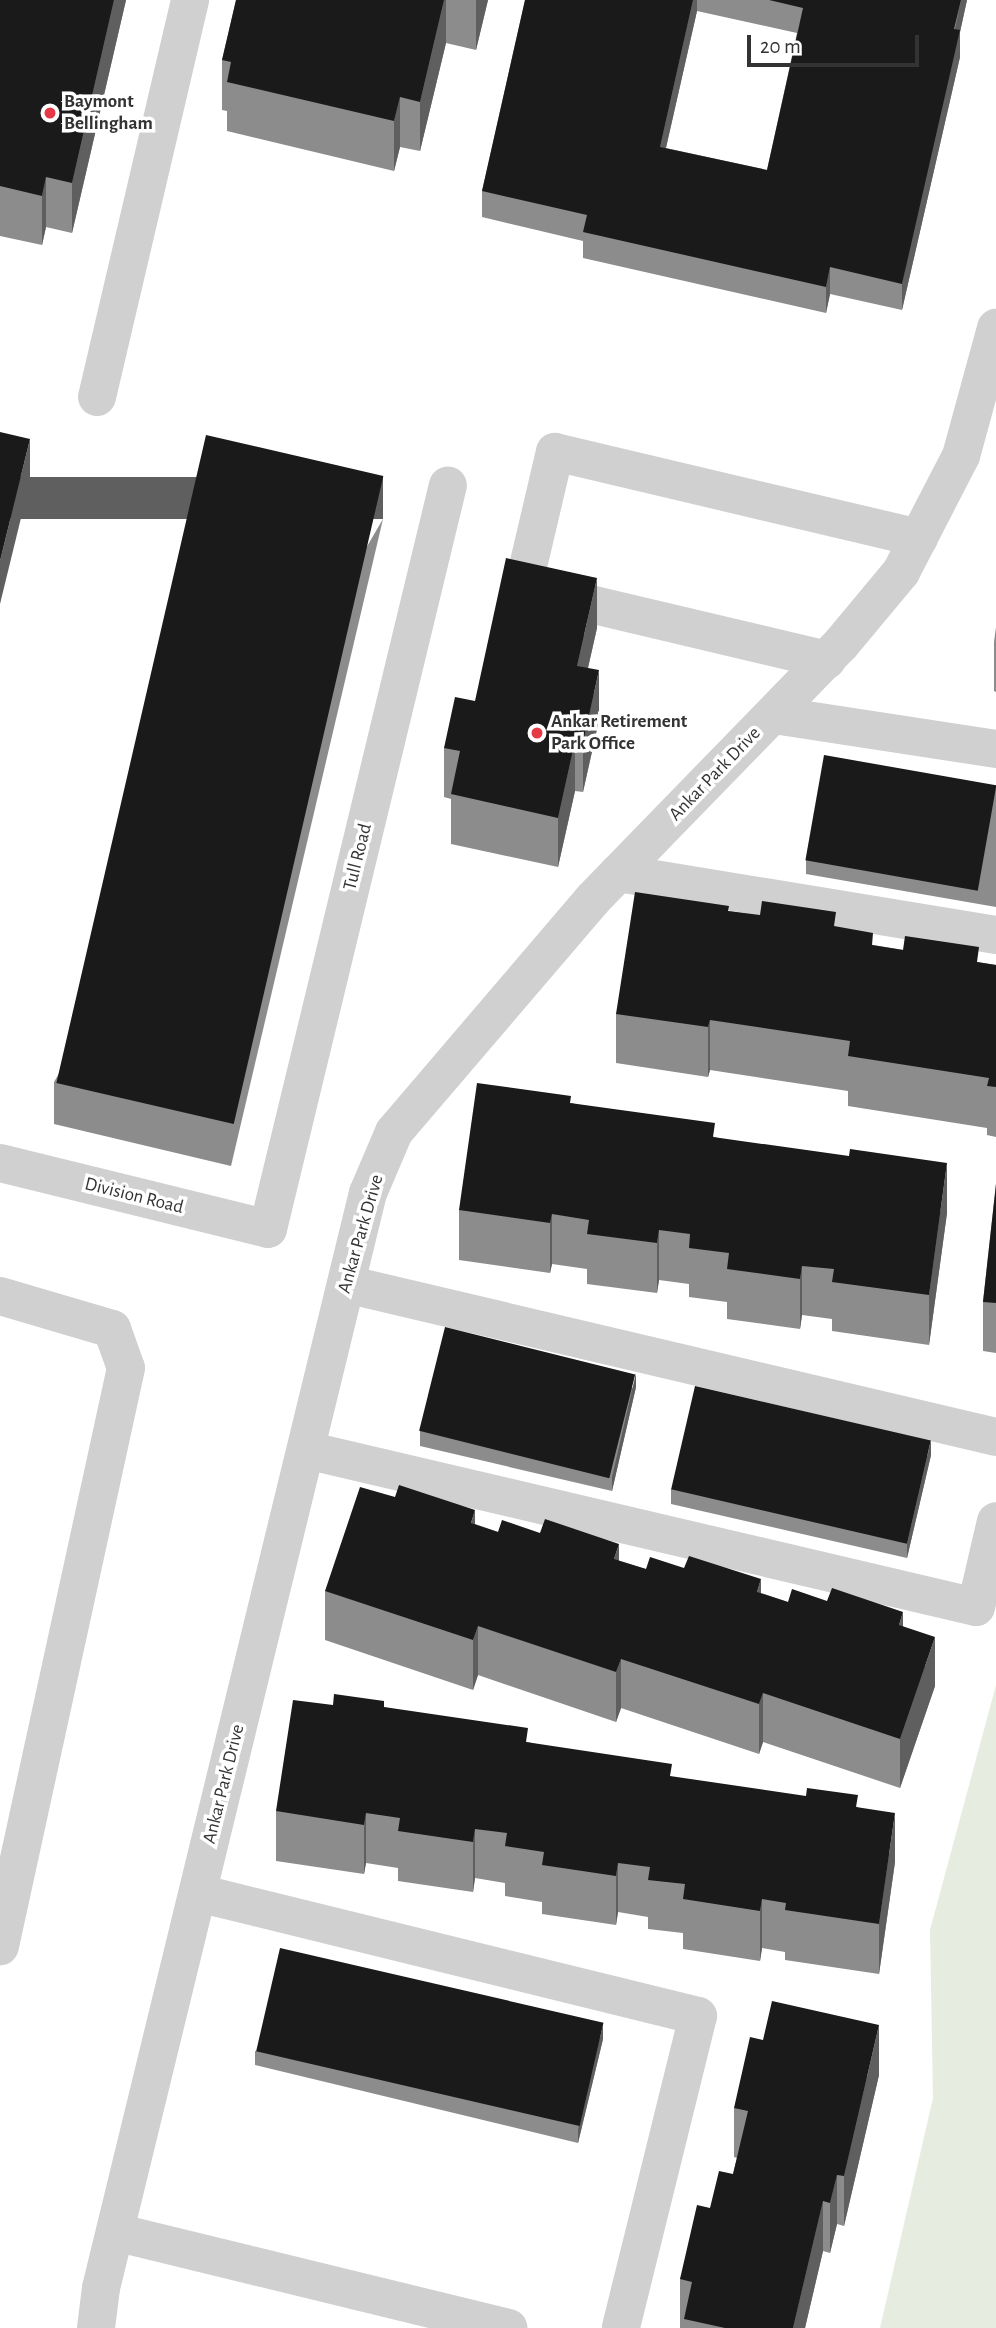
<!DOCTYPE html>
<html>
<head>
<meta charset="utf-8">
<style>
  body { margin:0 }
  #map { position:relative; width:996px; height:2328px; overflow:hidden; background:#fff; font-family:"Alegreya Sans",sans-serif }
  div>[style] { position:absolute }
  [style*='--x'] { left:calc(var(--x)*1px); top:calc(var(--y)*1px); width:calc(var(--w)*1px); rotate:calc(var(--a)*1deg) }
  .green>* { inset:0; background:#e6ecdf }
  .minor>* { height:38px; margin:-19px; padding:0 19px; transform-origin:19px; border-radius:19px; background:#d0d0d0 }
  .wall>* { inset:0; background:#8c8c8c }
  .shaded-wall>* { inset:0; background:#5f5f5f; transform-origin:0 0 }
  .building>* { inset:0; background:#1a1a1a; transform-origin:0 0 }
  .dots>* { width:19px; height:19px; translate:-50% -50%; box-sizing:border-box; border:4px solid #fff; border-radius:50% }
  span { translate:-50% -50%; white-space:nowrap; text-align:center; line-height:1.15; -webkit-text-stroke:7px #fff; paint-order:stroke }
  .poi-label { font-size:19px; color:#333; font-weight:700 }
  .left { translate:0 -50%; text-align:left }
  .street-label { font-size:19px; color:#333 }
  .scale { position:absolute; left:747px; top:35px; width:172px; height:32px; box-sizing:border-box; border:4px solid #333; border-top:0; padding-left:9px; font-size:21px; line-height:24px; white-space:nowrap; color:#333; -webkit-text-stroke:5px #fff; paint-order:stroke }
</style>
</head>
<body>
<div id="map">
  <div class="green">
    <i style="clip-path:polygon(996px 1685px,996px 2328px,880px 2328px,933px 2098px,930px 1930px)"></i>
  </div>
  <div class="minor">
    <i style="--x:97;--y:397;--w:408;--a:-76.8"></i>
    <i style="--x:827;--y:660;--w:312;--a:-166.7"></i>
    <i style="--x:523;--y:588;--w:140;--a:-76.8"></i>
    <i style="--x:555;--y:452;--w:374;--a:13.3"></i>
    <i style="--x:774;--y:715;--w:225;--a:8.7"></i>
    <i style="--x:618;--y:873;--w:383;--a:9.3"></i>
    <i style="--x:0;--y:1163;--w:276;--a:13.8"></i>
    <i style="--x:268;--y:1229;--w:765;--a:-76.4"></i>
    <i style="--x:346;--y:1284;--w:668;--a:13.25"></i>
    <i style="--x:0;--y:1296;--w:117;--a:16.4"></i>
    <i style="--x:112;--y:1329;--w:41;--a:70.3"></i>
    <i style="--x:126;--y:1368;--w:592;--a:102.3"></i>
    <i style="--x:306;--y:1450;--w:688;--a:13.19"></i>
    <i style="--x:976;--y:1607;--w:88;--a:-76.9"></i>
    <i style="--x:198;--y:1893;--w:515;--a:13.82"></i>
    <i style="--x:698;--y:2016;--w:321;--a:103.9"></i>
    <i style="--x:115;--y:2232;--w:405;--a:13.7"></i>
    <i style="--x:96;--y:2328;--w:40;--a:-82.9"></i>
    <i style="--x:101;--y:2288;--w:1127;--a:-76.3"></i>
    <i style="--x:368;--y:1193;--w:66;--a:-66.9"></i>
    <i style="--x:394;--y:1132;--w:306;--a:-49.5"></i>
    <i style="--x:593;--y:899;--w:356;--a:-45.8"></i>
    <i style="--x:841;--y:644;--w:94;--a:-50.2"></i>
    <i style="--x:901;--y:572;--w:131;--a:-62.7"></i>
    <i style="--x:961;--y:456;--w:133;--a:-74.7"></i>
  </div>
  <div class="wall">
    <i style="clip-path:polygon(0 0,126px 0,72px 233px,46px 227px,42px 245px,0 236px)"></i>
    <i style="clip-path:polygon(236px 0,488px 0,476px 50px,446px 43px,420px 151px,400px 147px,394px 171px,227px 131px,227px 111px,222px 110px,222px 60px)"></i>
    <i style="clip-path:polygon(evenodd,525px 0,967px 0,960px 32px,960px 57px,902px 310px,830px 294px,826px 313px,583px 258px,583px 241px,482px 217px,482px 191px,525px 0,697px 11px,797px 33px,767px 170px,666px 148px,697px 11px)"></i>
    <i style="clip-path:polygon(383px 519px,231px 1166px,54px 1124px,54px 1082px)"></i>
    <i style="clip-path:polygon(996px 627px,996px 692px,994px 691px,994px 642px)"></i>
    <i style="clip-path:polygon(597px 628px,588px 668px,599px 720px,583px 792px,575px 791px,558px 867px,451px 844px,451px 799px,444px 797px,444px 748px,475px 701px)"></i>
    <i style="clip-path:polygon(996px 785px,996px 907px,806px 874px,806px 860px)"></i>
    <i style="clip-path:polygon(729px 911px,836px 927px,873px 945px,996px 965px,996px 1137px,987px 1135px,987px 1128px,848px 1106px,848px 1091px,710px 1070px,708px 1077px,616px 1063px,616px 1014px)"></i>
    <i style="clip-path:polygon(571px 1103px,715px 1137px,947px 1213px,929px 1345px,832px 1331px,832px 1319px,802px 1315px,800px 1329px,727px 1319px,727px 1302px,689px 1297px,689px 1284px,659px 1280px,657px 1293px,587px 1284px,587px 1269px,552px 1264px,550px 1273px,459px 1260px,459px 1210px)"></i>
    <i style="clip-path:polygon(996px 1184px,996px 1353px,983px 1351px,983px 1302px)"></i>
    <i style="clip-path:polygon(636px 1387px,612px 1491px,420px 1446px,420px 1431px)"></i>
    <i style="clip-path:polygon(931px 1455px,907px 1558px,671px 1504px,671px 1489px)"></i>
    <i style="clip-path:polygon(475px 1524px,498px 1532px,619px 1561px,646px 1569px,761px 1593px,788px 1602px,903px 1626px,935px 1686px,900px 1788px,763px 1742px,759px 1754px,621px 1708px,616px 1722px,478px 1675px,473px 1690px,325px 1640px,325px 1591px)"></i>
    <i style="clip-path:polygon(384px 1707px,672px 1777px,858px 1807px,895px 1862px,879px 1974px,785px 1960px,785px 1952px,762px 1948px,760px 1961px,683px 1949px,683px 1933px,648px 1929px,648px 1917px,618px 1912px,616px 1925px,542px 1914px,542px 1902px,505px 1896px,505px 1883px,475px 1878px,473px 1892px,398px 1881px,398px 1868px,366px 1863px,364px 1874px,276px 1861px,276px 1811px)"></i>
    <i style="clip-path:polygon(603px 2039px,578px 2143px,255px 2065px,255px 2051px)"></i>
    <i style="clip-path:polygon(879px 2075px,844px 2226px,837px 2224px,830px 2253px,823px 2251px,805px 2328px,680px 2328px,680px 2279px,710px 2208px,733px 2174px,737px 2158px,734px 2157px,734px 2108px)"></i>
  </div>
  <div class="shaded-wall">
    <i style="clip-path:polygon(114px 0,126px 0,72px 233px,72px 183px)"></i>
    <i style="clip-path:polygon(444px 0,446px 0,446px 43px,420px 151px,420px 102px)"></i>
    <i style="clip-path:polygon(476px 0,488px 0,476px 50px)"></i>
    <i style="clip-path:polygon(693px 0,697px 0,697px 11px,660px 174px,660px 147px)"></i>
    <i style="clip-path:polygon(961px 0,967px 0,960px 32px,960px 57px,902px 310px,902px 284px)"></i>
    <i style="clip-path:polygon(400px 97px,400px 147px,394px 171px,394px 121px)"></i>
    <i style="clip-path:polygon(46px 177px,46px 227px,42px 245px,42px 196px)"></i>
    <i style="clip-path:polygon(830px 267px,830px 294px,826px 313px,826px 287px)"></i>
    <i style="clip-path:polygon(30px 439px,30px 481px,0 604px,0 561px)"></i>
    <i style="left:383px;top:477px;width:42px;height:664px;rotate:90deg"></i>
    <i style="clip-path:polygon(597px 578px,597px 628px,577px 716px,577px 666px)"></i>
    <i style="clip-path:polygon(599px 670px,599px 720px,583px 792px,583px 743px)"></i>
    <i style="clip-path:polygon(575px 741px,575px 791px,558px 867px,558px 818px)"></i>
    <i style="clip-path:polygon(710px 1020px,710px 1070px,708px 1077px,708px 1027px)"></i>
    <i style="clip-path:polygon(947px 1163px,947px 1213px,929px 1345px,929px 1295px)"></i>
    <i style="clip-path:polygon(552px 1214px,552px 1264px,550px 1273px,550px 1223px)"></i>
    <i style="clip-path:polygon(659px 1230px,659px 1280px,657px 1293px,657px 1243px)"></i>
    <i style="clip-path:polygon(802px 1266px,802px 1315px,800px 1329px,800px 1279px)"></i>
    <i style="clip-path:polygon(636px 1373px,636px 1387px,612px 1491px,612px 1477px)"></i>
    <i style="clip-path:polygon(931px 1440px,931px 1455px,907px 1558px,907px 1544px)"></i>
    <i style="clip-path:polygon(475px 1510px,475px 1560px,471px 1523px)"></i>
    <i style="clip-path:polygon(619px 1544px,619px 1594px,614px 1559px)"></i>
    <i style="clip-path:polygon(761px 1579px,761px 1629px,757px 1592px)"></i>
    <i style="clip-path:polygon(903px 1612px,903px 1662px,899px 1625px)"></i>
    <i style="clip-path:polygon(478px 1626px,478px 1675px,473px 1690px,473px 1640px)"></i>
    <i style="clip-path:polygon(935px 1637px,935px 1686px,900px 1788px,900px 1739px)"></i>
    <i style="clip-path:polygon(621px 1659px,621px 1708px,616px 1722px,616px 1672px)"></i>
    <i style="clip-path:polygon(763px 1693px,763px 1742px,759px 1754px,759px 1704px)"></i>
    <i style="clip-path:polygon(366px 1813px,366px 1863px,364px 1874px,364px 1825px)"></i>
    <i style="clip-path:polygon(895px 1813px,895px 1862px,879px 1974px,879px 1924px)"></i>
    <i style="clip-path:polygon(475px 1829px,475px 1878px,473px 1892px,473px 1842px)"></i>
    <i style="clip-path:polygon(618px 1863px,618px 1912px,616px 1925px,616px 1876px)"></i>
    <i style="clip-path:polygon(762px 1899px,762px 1948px,760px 1961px,760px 1911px)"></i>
    <i style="clip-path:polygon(603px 2025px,603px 2039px,578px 2143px,578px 2129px)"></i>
    <i style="clip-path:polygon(879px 2025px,879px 2075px,844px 2226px,844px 2176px)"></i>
    <i style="clip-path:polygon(837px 2175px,837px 2224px,830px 2253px,830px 2203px)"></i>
    <i style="clip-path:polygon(823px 2201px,823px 2251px,805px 2328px,793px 2328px)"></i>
  </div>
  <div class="building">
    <i style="clip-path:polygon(0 0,114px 0,72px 183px,46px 177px,42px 196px,0 186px)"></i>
    <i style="clip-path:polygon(236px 0,444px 0,420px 102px,400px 97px,394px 121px,227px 82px,231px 62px,222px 60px)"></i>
    <i style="clip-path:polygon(525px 0,693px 0,660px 147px,767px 170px,803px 8px,769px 0,961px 0,954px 29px,960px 30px,902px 284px,830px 267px,826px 287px,583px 232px,587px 215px,482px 191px)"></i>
    <i style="clip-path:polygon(0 432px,30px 439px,0 561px)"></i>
    <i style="left:206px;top:435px;width:182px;height:665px;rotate:13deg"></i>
    <i style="clip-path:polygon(506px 558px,597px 578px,577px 666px,599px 670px,583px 743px,575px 741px,558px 818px,451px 794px,460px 751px,444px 748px,455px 697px,475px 701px)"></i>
    <i style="left:824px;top:755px;width:175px;height:107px;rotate:10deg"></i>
    <i style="clip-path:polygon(635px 892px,729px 906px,728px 911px,760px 915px,762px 901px,836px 912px,834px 926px,873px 933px,872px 945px,903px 950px,905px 936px,979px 947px,977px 962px,996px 965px,996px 1087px,987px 1086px,989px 1078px,848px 1056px,850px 1041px,710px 1020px,708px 1027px,616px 1014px)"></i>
    <i style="clip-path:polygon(477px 1083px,571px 1096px,570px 1103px,715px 1123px,713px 1137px,849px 1156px,850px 1149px,947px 1163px,929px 1295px,832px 1282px,834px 1269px,802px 1266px,800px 1279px,727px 1269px,729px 1253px,689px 1248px,690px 1234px,659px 1230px,657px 1243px,587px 1234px,589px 1220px,552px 1214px,550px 1223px,459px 1210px)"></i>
    <i style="clip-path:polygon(996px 1184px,996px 1303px,983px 1302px)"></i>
    <i style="left:445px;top:1327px;width:196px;height:107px;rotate:14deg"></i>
    <i style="left:695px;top:1386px;width:242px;height:106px;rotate:13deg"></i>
    <i style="clip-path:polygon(399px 1485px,475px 1510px,471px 1523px,498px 1532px,502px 1520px,540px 1533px,545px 1519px,619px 1544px,614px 1559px,646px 1569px,650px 1557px,684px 1568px,689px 1556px,761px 1579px,757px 1592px,788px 1602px,792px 1589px,827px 1601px,832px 1588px,903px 1612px,899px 1625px,935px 1637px,900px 1739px,763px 1693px,759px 1704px,621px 1659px,616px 1672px,478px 1626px,473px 1640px,325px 1591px,360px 1487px,395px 1497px)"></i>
    <i style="clip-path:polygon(334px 1694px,384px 1701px,384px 1707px,528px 1728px,526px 1742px,672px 1764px,670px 1776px,806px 1796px,807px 1788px,858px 1795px,856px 1807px,895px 1813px,879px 1924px,785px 1910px,786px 1903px,762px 1899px,760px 1911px,683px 1899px,685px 1884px,648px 1880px,650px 1867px,618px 1863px,616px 1876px,542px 1865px,544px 1852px,505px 1846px,507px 1833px,475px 1829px,473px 1842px,398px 1831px,400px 1818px,366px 1813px,364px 1825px,276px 1811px,293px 1700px,333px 1705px)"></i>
    <i style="left:280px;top:1948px;width:332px;height:106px;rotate:13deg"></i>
    <i style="clip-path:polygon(772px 2001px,879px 2025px,844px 2176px,837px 2175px,830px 2203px,823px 2201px,793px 2328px,725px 2328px,684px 2319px,692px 2282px,680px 2279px,697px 2205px,710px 2208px,719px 2171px,733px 2174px,748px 2111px,734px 2108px,750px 2037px,763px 2040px)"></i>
  </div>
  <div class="dots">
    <i style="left:50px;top:113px;background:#e63946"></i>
    <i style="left:537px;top:733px;background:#e63946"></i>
  </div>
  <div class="poi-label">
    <span class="left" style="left:64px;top:113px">Baymont<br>Bellingham</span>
    <span class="left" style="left:551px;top:733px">Ankar Retirement<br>Park Office</span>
  </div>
  <div class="street-label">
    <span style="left:715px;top:774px;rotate:-46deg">Ankar Park Drive</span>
    <span style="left:358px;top:857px;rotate:-76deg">Tull Road</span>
    <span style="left:134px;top:1196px;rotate:14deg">Division Road</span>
    <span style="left:361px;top:1234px;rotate:-74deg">Ankar Park Drive</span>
    <span style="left:224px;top:1784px;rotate:-76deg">Ankar Park Drive</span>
  </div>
  <div class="scale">20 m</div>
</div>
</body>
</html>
